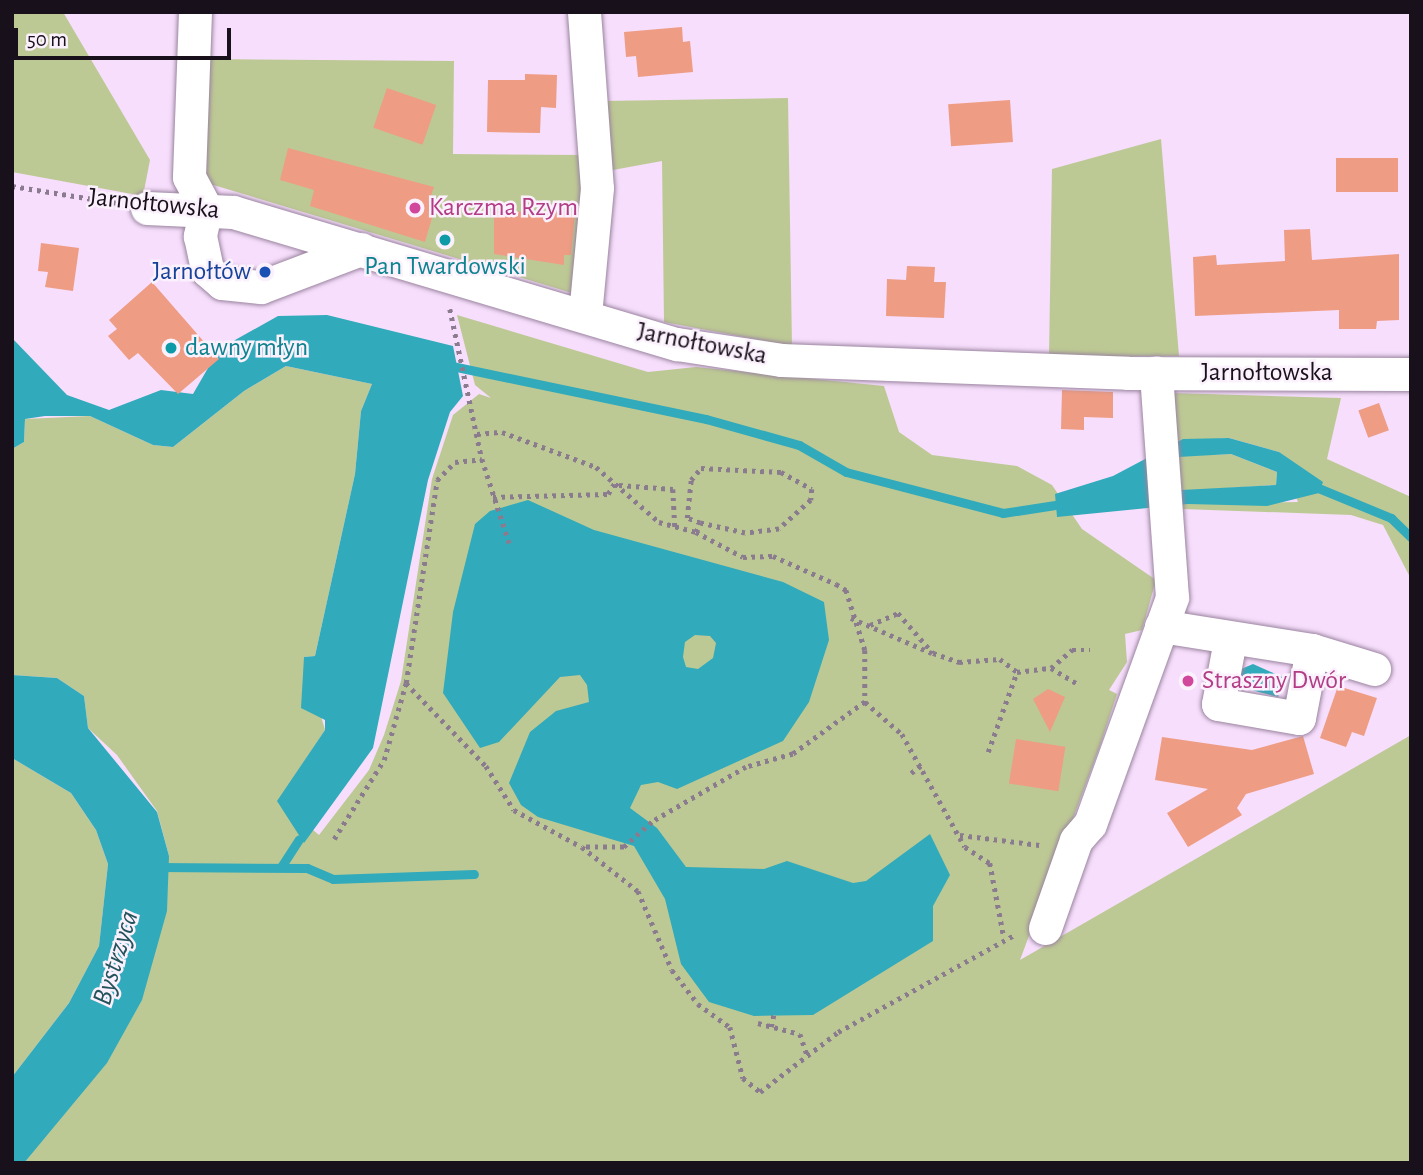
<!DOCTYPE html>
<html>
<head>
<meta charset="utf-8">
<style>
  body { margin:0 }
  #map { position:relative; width:1423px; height:1175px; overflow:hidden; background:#f6defc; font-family:"Alegreya Sans",sans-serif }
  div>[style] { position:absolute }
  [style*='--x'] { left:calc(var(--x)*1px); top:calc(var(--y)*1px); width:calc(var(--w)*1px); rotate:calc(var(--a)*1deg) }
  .green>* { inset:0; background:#bdc994 }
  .water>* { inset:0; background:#31aabc }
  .stream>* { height:9px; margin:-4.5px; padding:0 4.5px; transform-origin:4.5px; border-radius:4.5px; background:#31aabc }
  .building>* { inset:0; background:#ee9c83; transform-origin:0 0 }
  .path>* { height:4.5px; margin-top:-2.25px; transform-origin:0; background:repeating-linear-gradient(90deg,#8b7b8f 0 3.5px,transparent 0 8.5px) }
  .roads { filter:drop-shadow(0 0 2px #9a849f) drop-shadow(0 0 2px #9a849f) }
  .minor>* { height:33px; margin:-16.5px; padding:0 16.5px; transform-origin:16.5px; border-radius:16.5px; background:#fff }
  .dots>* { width:19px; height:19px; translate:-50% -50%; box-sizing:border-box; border:4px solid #fbf1fd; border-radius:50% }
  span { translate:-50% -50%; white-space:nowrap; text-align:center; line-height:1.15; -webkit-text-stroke:5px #fbf1fd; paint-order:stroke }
  .street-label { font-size:26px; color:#18101a }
  .hotel-label { font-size:26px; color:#b23c85 }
  .left { translate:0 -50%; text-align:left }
  .culture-label { font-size:26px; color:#0d838f }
  .transit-label { font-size:26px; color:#164399 }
  .right { translate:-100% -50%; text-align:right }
  .water-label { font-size:28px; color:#23545c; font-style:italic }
  .frame { position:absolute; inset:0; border:14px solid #18101a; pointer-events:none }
  .scale { position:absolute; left:14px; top:28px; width:217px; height:32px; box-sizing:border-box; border:4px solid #18101a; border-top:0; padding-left:9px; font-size:21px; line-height:24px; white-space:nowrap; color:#18101a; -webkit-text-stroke:5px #fbf1fd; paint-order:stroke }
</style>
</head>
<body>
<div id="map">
  <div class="green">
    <i style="clip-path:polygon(12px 12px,63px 12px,150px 160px,143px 196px,12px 172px)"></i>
    <i style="clip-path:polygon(206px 59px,454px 61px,453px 154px,583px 155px,582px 296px,200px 181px)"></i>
    <i style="clip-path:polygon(788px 98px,792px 346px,664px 322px,662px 161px,602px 172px,602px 101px)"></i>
    <i style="clip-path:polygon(1161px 139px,1179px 356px,1049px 357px,1052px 169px)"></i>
    <i style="clip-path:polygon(457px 315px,648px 372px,696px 367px,884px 386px,899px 432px,932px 455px,1017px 466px,1052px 485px,1082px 529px,1156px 580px,1142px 630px,1125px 634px,1127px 662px,1109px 690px,1117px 694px,1099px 749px,1020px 960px,1411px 735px,1411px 1163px,24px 1163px,58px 1115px,169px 856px,157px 811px,117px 755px,88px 728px,84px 696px,57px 678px,12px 675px,12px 449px,24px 442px,25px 419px,90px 416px,153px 445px,173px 447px,244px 391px,286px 366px,372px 384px,361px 411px,355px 474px,315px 656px,304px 657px,325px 730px,278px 801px,319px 835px,369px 770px,384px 735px,401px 681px,432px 479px,453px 415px,479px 394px,491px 398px,475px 385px)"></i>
    <i style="clip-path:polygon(1172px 393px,1341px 398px,1327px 459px,1411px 497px,1411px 579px,1383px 525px,1351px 515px,1182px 509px,1182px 504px,1298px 502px,1279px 452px,1229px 438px,1177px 442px)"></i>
    <i style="clip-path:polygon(1231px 454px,1277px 472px,1276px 485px,1181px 491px,1178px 456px)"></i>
    <i style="clip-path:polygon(12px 758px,71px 793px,96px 830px,108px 864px,99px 946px,69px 1003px,12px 1077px)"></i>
  </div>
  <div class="water">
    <i style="clip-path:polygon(327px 315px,453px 346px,463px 396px,450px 412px,428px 480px,373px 748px,304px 843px,277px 801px,325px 730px,325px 720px,301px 708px,304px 657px,315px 656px,355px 474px,361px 411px,372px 384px,286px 366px,244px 391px,173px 447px,153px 445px,90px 416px,45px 416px,25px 419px,24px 442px,12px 449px,12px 338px,67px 395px,109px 410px,161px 390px,193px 394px,219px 349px,278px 316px)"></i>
    <i style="clip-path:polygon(evenodd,1229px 438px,1279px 452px,1323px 482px,1319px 493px,1267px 506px,1188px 504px,1057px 517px,1055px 494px,1113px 476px,1183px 439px,1229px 438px,1231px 454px,1277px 472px,1276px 485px,1181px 490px,1178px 457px,1231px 454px)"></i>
    <i style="clip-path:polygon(evenodd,528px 500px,594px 530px,783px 582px,824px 602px,829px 640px,809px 702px,783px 741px,677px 789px,658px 782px,641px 785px,630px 808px,657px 828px,686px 867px,764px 869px,787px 861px,853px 883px,866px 881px,930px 834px,950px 875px,933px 906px,933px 941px,813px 1015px,754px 1016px,709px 1002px,681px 964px,665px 899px,634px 846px,538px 817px,521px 805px,509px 783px,530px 732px,556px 711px,589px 702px,587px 685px,580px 675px,560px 677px,499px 742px,480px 748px,443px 693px,453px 612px,475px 524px,490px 511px,528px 500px,695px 635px,710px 636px,716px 643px,713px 658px,698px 669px,686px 667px,683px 657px,685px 642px,695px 635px)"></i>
    <i style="clip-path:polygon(1253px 664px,1282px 677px,1278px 697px,1240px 687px,1239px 670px)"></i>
    <i style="clip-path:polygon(12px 675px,57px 678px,84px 696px,88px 728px,157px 812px,169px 856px,167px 911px,142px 1000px,107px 1063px,24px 1163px,12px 1163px,12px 1077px,69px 1003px,99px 946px,108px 864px,96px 830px,71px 793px,12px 758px)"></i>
  </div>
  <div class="stream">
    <i style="--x:447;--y:365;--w:265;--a:11.8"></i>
    <i style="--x:706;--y:419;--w:97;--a:15.6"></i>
    <i style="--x:799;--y:445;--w:54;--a:29.9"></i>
    <i style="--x:846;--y:472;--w:162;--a:14.6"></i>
    <i style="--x:1003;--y:513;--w:66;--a:-8.7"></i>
    <i style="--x:1311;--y:485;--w:87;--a:22.4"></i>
    <i style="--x:1391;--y:518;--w:28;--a:44"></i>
    <i style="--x:157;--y:867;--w:150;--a:0.4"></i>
    <i style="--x:307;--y:868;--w:28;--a:23"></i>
    <i style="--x:333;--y:879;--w:141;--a:-2"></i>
    <i style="--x:281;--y:867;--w:33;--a:-57"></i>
  </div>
  <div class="building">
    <i style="clip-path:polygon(682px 27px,683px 42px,690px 41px,693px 72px,638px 77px,636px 56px,626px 57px,624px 32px)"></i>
    <i style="clip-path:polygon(525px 74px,557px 75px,556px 108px,541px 107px,540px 133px,487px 132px,488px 80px,525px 80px)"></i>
    <i style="left:387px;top:88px;width:52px;height:42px;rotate:19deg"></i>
    <i style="left:1010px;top:100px;width:42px;height:62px;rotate:86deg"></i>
    <i style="clip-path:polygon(288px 148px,434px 187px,429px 201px,436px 204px,425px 242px,310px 206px,314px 190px,280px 180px)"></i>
    <i style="left:1336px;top:158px;width:62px;height:34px"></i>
    <i style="clip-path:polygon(494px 211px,575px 213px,571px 255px,564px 255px,564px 265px,494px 254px)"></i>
    <i style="clip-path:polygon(1310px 229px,1312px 260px,1399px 254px,1399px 320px,1377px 321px,1376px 329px,1339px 329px,1339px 310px,1195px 316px,1193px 257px,1216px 255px,1217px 265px,1285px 261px,1284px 230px)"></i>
    <i style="clip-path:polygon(41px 243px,79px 248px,73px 291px,45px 287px,48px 272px,38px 271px)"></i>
    <i style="clip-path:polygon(907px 266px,935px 267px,934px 282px,946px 282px,944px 318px,886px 316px,887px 279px,906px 280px)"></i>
    <i style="clip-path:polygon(152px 282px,219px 359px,178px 394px,138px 353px,129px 360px,108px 336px,117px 329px,109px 320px)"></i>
    <i style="clip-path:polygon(1062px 390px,1113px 392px,1113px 418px,1084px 417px,1084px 430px,1061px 429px)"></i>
    <i style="left:1379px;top:403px;width:29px;height:22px;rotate:70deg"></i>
    <i style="clip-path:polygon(1338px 686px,1377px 698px,1364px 736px,1352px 732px,1346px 747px,1320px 738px)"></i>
    <i style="clip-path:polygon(1048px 689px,1065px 697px,1050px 732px,1033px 699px)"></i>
    <i style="clip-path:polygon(1303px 736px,1314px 774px,1246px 794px,1237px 808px,1242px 815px,1188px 847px,1167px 813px,1208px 789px,1155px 780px,1162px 737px,1252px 750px)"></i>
    <i style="left:1016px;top:739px;width:50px;height:45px;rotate:9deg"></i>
  </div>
  <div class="path">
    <i style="--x:12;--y:186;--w:107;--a:9.1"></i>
    <i style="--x:450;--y:309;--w:153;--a:78"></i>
    <i style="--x:482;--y:459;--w:90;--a:72"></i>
    <i style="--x:477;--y:434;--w:25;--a:-5"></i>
    <i style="--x:502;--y:432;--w:100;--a:20.4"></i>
    <i style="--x:596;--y:467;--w:84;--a:41.1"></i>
    <i style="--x:659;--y:522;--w:38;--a:15"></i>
    <i style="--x:696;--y:532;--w:53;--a:28"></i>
    <i style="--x:743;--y:557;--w:30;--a:-2"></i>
    <i style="--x:773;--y:556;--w:69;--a:24"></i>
    <i style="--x:836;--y:584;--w:12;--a:31"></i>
    <i style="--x:846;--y:590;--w:63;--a:72.4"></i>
    <i style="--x:865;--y:650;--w:52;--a:90"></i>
    <i style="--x:865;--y:702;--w:89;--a:144.2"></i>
    <i style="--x:793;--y:754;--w:49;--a:164.5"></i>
    <i style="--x:746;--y:767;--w:109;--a:149.7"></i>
    <i style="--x:652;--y:822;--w:38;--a:138"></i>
    <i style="--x:624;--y:847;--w:41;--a:180"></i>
    <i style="--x:619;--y:485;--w:54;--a:4.2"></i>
    <i style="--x:673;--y:489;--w:39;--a:87"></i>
    <i style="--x:493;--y:497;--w:115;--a:-1.5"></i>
    <i style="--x:608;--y:494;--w:12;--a:-59"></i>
    <i style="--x:696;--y:532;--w:10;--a:-66"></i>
    <i style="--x:700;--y:523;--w:14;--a:-159"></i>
    <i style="--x:687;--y:518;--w:38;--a:-84"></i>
    <i style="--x:691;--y:480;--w:16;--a:-50"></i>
    <i style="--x:701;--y:468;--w:80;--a:2.9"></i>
    <i style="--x:781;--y:472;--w:35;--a:29"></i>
    <i style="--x:812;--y:489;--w:11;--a:95"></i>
    <i style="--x:811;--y:500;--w:43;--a:137.8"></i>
    <i style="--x:779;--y:529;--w:34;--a:173"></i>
    <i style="--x:745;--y:533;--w:46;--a:-167.5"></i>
    <i style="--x:851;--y:618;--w:88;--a:23.4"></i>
    <i style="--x:870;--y:625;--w:30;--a:-23"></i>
    <i style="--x:898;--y:613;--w:53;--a:48.8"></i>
    <i style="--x:933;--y:653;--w:28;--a:19"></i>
    <i style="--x:959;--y:662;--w:41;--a:-4.2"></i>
    <i style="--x:1000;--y:659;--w:21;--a:37"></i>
    <i style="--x:1017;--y:672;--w:34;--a:-7"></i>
    <i style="--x:1051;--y:668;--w:28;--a:-41"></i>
    <i style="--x:1072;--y:650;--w:18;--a:0"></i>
    <i style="--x:1051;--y:668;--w:33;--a:31"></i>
    <i style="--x:406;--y:683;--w:115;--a:46.1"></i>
    <i style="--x:486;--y:766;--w:52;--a:57.5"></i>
    <i style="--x:514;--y:810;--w:77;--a:28.6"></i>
    <i style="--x:582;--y:847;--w:71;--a:38.2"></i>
    <i style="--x:638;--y:891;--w:86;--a:66.7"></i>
    <i style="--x:672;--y:970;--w:43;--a:52.6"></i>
    <i style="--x:698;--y:1004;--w:39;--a:36"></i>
    <i style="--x:730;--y:1027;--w:53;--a:75.7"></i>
    <i style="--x:743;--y:1078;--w:22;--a:39"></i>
    <i style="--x:760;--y:1092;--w:98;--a:-37.6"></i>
    <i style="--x:838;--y:1032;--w:203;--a:-28.8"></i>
    <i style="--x:865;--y:702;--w:49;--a:40.9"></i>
    <i style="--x:902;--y:734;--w:129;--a:60.9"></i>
    <i style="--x:965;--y:847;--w:30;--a:33"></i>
    <i style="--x:990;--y:863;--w:76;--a:79.4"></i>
    <i style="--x:988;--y:752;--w:85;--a:-70.1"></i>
    <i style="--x:911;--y:773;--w:15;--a:-37"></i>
    <i style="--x:960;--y:835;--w:80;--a:7.2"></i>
    <i style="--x:334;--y:839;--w:93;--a:-57.7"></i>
    <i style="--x:384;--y:760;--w:80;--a:-74.1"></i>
    <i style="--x:406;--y:683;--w:205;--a:-81.3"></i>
    <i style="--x:437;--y:480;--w:25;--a:-45"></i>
    <i style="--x:455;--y:462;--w:27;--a:-6"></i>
    <i style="--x:758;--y:1023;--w:43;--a:14.7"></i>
    <i style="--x:800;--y:1034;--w:24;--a:71"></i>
    <i style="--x:771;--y:1027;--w:14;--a:-78"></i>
  </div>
  <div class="roads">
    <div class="minor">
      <i style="--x:195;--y:12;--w:165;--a:92.1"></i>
      <i style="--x:189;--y:177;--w:36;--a:62"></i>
      <i style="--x:206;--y:209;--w:28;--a:103"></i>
      <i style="--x:200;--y:236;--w:35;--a:78"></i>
      <i style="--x:207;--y:270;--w:20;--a:41"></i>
      <i style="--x:222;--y:283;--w:39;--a:6"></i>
      <i style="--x:261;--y:287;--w:107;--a:-20.8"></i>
      <i style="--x:584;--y:12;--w:176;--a:85.8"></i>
      <i style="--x:597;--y:188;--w:129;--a:95.4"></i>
      <i style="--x:147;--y:208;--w:86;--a:2.7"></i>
      <i style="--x:233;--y:212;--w:463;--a:16.6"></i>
      <i style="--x:677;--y:344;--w:105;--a:8.7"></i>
      <i style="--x:781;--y:360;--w:347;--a:2.1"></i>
      <i style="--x:1128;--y:373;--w:283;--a:0.2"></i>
      <i style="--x:1161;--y:626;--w:153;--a:9"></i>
      <i style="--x:1312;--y:650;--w:65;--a:17"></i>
      <i style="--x:1230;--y:640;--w:65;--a:100.6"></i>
      <i style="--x:1218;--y:704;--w:82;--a:9.8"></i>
      <i style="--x:1299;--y:718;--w:69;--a:-79.2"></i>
      <i style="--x:1045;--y:928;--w:93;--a:-70.6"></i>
      <i style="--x:1076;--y:840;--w:21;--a:-49"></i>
      <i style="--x:1090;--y:824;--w:241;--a:-70.1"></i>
      <i style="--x:1172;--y:597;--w:225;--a:-94.1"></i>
    </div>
  </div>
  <div class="dots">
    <i style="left:415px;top:208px;background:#d1479c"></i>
    <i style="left:445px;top:240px;background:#0f9aa8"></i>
    <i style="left:265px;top:272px;background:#1a4fb4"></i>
    <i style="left:171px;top:348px;background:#0f9aa8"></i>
    <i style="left:1188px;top:681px;background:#d1479c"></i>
  </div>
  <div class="street-label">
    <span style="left:154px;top:204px;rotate:6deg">Jarnołtowska</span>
    <span style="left:702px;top:344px;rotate:11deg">Jarnołtowska</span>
    <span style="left:1267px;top:373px">Jarnołtowska</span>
  </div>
  <div class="hotel-label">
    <span class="left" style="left:429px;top:208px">Karczma Rzym</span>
    <span class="left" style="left:1202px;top:681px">Straszny Dwór</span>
  </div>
  <div class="culture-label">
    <span style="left:445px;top:267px">Pan Twardowski</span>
    <span class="left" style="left:185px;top:348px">dawny młyn</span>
  </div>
  <div class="transit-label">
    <span class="right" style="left:251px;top:272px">Jarnołtów</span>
  </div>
  <div class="water-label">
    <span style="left:116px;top:958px;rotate:-73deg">Bystrzyca</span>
  </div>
  <div class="frame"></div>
  <div class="scale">50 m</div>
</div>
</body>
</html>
